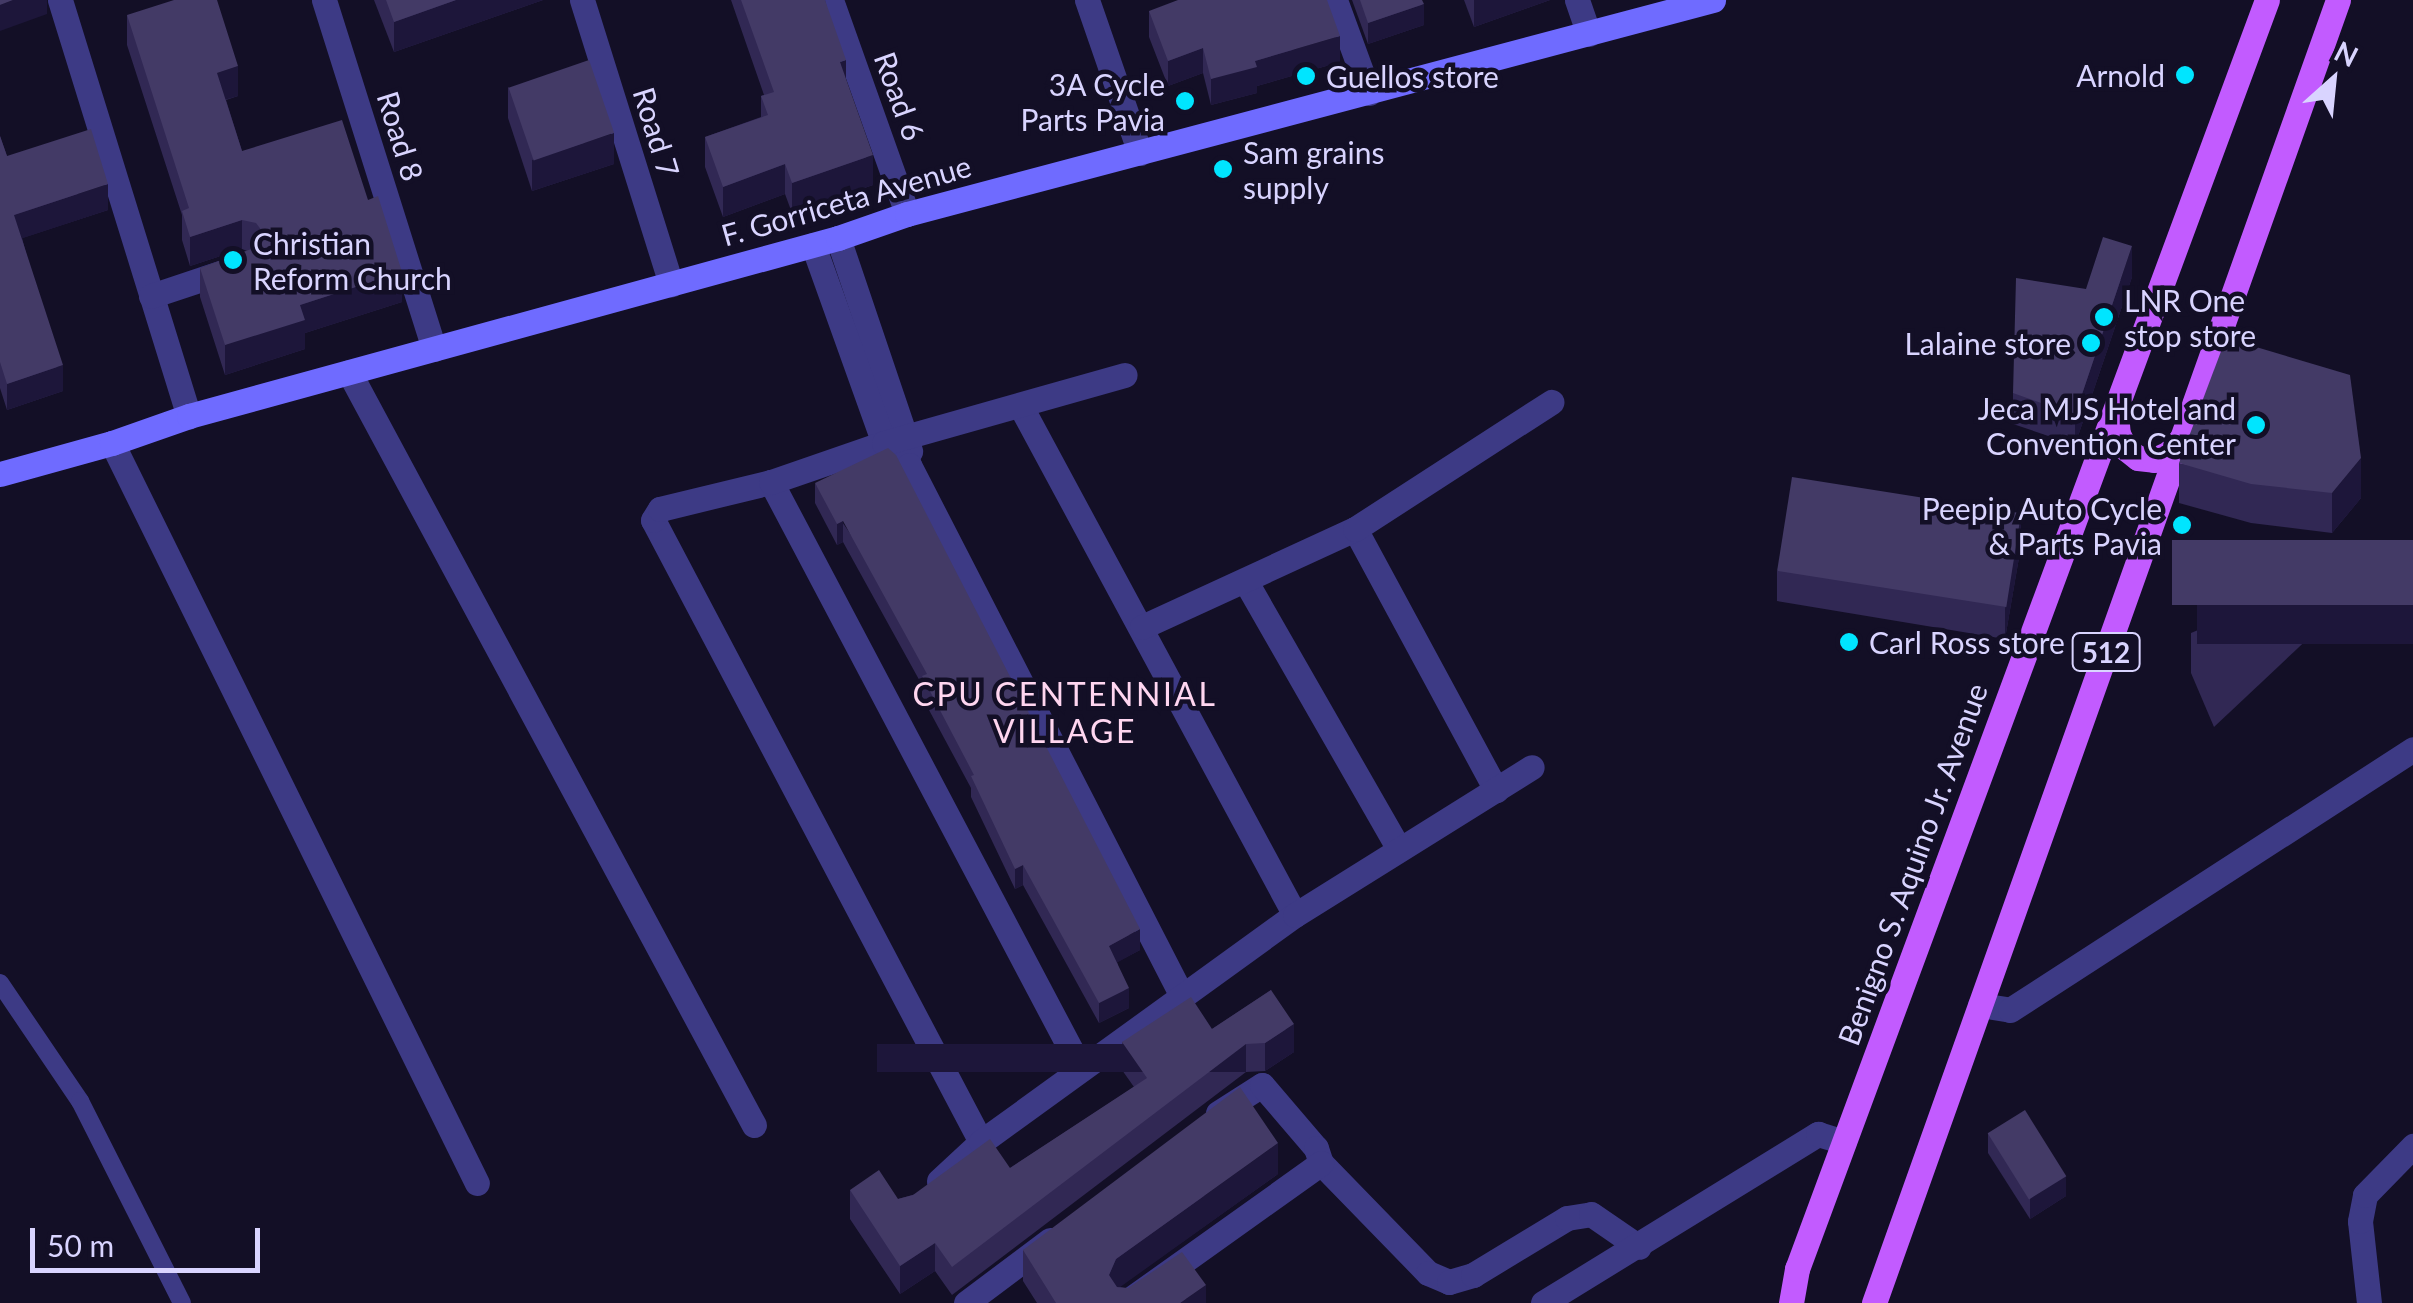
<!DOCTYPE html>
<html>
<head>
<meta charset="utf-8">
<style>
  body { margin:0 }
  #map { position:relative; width:2413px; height:1303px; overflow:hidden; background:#130f26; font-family:Lato,sans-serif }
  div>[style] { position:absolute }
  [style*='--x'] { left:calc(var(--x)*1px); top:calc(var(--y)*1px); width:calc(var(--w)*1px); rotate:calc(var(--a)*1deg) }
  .lane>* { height:18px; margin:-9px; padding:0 9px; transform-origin:9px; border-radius:9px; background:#3d3a85 }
  .street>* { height:25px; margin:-12.5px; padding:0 12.5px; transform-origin:12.5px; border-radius:12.5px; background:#3d3a85 }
  .secondary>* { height:25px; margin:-12.5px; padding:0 12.5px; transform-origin:12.5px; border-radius:12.5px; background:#6f6bff }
  .primary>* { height:25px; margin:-12.5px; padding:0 12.5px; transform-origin:12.5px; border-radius:12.5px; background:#c25bff }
  .wall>* { inset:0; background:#312854 }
  .shaded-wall>* { inset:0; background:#1d163a; transform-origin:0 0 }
  .building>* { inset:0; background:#433a66; transform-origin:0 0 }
  .dots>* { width:28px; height:28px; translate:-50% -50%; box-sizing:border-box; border:5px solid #130f26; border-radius:50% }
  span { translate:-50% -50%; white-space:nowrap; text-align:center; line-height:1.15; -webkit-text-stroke:9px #130f26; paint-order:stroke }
  .shield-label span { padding:2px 8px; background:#130f26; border:2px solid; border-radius:8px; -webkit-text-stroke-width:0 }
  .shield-label { font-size:28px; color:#d9d4ff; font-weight:700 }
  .poi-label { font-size:30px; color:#d9d4ff }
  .right { translate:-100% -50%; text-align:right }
  .left { translate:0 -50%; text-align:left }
  .street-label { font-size:30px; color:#d9d4ff }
  .neighbourhood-label { font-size:32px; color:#ffd6f0; letter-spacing:2.5px }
  .north { position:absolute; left:2283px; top:30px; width:100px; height:100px; -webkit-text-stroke:8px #130f26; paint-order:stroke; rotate:27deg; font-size:28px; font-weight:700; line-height:40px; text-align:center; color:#d9d4ff }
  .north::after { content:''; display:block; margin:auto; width:35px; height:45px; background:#d9d4ff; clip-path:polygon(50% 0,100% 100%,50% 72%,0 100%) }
  .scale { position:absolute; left:30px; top:1228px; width:230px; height:45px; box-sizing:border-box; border:5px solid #d9d4ff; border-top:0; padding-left:12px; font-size:30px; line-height:35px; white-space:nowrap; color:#d9d4ff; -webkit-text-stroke:8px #130f26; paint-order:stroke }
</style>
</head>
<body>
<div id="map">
  <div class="lane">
    <i style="--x:0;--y:983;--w:143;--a:55.9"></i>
    <i style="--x:80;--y:1101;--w:226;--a:63.2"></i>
  </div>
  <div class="street">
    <i style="--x:60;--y:0;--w:436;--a:72.8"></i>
    <i style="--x:324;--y:0;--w:366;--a:72.5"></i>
    <i style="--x:582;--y:0;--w:298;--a:72.6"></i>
    <i style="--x:831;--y:0;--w:227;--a:70.4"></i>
    <i style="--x:1087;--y:0;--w:162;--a:70.9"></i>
    <i style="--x:1335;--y:0;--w:99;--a:69.9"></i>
    <i style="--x:1577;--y:0;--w:36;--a:71"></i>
    <i style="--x:838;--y:238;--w:225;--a:71.3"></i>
    <i style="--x:813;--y:245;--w:210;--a:70.3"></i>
    <i style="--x:884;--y:443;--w:33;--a:41"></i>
    <i style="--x:909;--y:465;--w:597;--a:62.79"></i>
    <i style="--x:151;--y:296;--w:85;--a:-18.4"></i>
    <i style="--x:349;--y:372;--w:855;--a:61.73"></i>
    <i style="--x:1020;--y:405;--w:579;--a:61.67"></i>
    <i style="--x:112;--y:443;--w:825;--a:63.75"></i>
    <i style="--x:771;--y:482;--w:664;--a:62.16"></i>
    <i style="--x:1355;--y:529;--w:297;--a:61.6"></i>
    <i style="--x:1246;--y:582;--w:308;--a:60.2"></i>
    <i style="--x:1142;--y:627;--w:234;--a:-24.7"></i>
    <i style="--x:1355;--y:529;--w:234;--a:-32.9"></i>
    <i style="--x:1980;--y:1005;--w:30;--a:9"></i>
    <i style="--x:2010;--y:1010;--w:480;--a:-32.9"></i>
    <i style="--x:1218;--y:1113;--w:52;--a:-32.5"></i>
    <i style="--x:1262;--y:1085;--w:83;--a:49.4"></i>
    <i style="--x:1316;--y:1148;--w:16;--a:72"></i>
    <i style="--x:1321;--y:1163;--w:153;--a:45.8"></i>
    <i style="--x:1428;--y:1273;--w:23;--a:23"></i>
    <i style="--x:1449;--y:1282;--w:25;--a:-16"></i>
    <i style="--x:1473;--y:1275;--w:110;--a:-31.2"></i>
    <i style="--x:1567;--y:1218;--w:24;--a:-9"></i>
    <i style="--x:1591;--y:1214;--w:58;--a:34.5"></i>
    <i style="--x:981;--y:1142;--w:703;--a:-117.8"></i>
    <i style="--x:653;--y:520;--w:13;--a:-58"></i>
    <i style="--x:660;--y:509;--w:114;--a:-13.7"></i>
    <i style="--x:771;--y:482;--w:120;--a:-19"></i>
    <i style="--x:884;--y:443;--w:250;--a:-15.8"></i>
    <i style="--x:939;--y:1181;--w:57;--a:-42.9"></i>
    <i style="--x:981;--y:1142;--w:387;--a:-35.9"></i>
    <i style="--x:1295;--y:915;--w:279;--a:-32"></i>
    <i style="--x:966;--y:1303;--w:105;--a:-36.9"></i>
    <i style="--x:1125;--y:1303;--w:241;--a:-35.5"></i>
    <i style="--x:1543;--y:1303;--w:323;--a:-31.6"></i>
    <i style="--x:1818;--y:1134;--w:27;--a:17"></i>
    <i style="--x:2369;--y:1303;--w:82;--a:-96.3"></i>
    <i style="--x:2360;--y:1221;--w:26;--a:-79"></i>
    <i style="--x:2365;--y:1195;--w:69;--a:-45.6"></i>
  </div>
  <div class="secondary">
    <i style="--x:0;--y:474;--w:116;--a:-15.5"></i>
    <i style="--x:112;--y:443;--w:82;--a:-19.3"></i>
    <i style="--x:189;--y:416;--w:673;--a:-15.34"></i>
    <i style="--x:838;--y:238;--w:73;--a:-19.2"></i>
    <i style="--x:907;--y:214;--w:834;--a:-14.87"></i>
  </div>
  <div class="primary">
    <i style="--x:2116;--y:413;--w:21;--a:85"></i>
    <i style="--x:2118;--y:434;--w:16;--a:63"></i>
    <i style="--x:2125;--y:448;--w:16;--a:38"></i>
    <i style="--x:2138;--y:458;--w:16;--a:7"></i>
    <i style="--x:2154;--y:460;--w:17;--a:-25"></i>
    <i style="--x:2169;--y:453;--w:18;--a:-49"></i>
    <i style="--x:1791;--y:1303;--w:35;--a:-80"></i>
    <i style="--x:1797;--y:1269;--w:1353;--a:-69.68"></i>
    <i style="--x:1874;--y:1303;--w:1383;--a:-70.4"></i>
  </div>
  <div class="wall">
    <i style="clip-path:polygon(374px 0,543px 0,394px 52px)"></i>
    <i style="clip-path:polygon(731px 0,825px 0,873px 185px,792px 213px,785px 194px,723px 217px,705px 167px,705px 137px,761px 117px,761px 96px,764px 95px)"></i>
    <i style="clip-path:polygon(1352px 0,1422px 0,1424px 25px,1368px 44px)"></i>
    <i style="clip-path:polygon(1464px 0,1550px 0,1474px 27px)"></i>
    <i style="clip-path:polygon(1149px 11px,1340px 62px,1257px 86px,1257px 93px,1211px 105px,1203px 73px,1168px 86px,1149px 37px)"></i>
    <i style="clip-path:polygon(127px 15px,238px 96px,226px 100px,242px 151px,368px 200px,402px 302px,305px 333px,305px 349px,225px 375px,200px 297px,200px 268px,247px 251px,242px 249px,190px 266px,182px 240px,182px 215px,127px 45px)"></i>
    <i style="clip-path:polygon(508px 87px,614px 164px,532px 191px,508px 118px)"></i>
    <i style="clip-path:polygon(0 136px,7px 156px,108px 210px,22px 238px,63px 391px,7px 410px,0 388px)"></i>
    <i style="clip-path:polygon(2132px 277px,2075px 445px,2013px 424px,2013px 393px,2086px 289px)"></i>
    <i style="clip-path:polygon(2179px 463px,2361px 498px,2332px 533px,2251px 523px,2179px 503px)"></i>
    <i style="clip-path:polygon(815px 483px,1140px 950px,1117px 962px,1129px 1008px,1099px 1023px,1023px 885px,1015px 889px,971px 797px,971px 788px,922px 697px,922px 685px,843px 542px,837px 545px,815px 503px)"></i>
    <i style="clip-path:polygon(2413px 540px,2214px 727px,2191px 673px,2191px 633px)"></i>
    <i style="clip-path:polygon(2021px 546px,2005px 639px,1777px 601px,1777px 571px)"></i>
    <i style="clip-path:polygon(1271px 990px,1294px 1052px,1265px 1071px,1246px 1072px,952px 1295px,935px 1271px,900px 1294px,850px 1219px,850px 1190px,898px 1199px,1010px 1168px,1134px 1087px,1122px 1070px,1122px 1042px,1212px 1029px)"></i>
    <i style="clip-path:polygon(1988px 1133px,2066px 1196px,2030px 1219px,1988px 1153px)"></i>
    <i style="clip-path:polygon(1278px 1174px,1119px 1287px,1206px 1303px,1037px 1303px,1023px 1281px,1023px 1250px)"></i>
  </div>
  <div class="shaded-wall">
    <i style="clip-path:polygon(13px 0,47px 0,47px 14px,0 31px,0 5px)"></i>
    <i style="clip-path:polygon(456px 0,543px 0,394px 52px,394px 22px)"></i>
    <i style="clip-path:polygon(1474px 0,1550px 0,1474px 27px)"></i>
    <i style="clip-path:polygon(1424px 4px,1424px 25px,1368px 44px,1368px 23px)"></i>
    <i style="clip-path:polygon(1340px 36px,1340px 62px,1257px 86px,1257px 93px,1211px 105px,1211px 79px,1255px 61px)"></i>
    <i style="clip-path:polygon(1203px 48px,1203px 73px,1168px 86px,1168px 61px)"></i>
    <i style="clip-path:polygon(846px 60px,846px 90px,840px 62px)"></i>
    <i style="clip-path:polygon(238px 66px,238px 96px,217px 102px,217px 73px)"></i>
    <i style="clip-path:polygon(614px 133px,614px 164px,532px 191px,532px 160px)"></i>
    <i style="clip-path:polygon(873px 155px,873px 185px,792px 213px,792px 183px)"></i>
    <i style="clip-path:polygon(785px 164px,785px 194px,723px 217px,723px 187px)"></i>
    <i style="clip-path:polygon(108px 184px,108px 210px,14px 241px,14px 215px)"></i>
    <i style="clip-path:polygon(242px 220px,242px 249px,190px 266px,190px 237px)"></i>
    <i style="clip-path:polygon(2132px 246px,2132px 277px,2075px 445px,2075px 415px)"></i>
    <i style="clip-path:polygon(402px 272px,402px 302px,305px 333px,305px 349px,225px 375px,225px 345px,300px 305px)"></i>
    <i style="clip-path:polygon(63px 365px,63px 391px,7px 410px,7px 384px)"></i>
    <i style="clip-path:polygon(2361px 458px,2361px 498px,2332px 533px,2332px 493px)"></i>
    <i style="clip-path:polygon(2021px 515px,2021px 546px,2005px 639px,2005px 609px)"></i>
    <i style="clip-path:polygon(843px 521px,843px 542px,837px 545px,837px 524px)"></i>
    <i style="left:2413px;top:605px;width:39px;height:216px;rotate:90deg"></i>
    <i style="clip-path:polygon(1023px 865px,1023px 885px,1015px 889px,1015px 869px)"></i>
    <i style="clip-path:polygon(1140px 929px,1140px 950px,1109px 967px,1109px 946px)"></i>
    <i style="clip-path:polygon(1129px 988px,1129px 1008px,1099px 1023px,1099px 1003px)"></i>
    <i style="clip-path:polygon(1294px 1024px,1294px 1052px,1265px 1071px,1265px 1043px)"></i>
    <i style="left:1246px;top:1044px;width:28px;height:369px;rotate:90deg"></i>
    <i style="clip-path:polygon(1278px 1143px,1278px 1174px,1116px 1290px,1109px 1275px,1116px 1259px)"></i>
    <i style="clip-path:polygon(2066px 1176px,2066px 1196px,2030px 1219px,2030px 1198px)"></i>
    <i style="clip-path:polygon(935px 1243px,935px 1271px,900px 1294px,900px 1266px)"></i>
    <i style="clip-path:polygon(1206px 1285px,1206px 1303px,1180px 1303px)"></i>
  </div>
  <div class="building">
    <i style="clip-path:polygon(0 0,13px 0,0 5px)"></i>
    <i style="clip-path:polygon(174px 0,217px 0,238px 66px,217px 73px,242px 151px,342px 120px,368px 200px,378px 196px,402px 272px,300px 305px,305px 320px,225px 345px,200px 268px,257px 247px,262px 231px,256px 223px,242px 220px,190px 237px,182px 211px,189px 208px,127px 15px)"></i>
    <i style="clip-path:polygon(386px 0,456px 0,394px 22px)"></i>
    <i style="clip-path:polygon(741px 0,825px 0,846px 60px,840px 62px,873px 155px,792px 183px,785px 164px,723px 187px,705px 137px,768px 115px,761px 96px,774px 92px)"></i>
    <i style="clip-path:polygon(1178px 0,1327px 0,1340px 36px,1255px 61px,1257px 67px,1211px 79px,1203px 48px,1168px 61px,1149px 11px)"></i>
    <i style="clip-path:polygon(1360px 0,1422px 0,1424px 4px,1368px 23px)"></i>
    <i style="left:589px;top:60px;width:77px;height:85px;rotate:71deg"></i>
    <i style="clip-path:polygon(91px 129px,108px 184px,14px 215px,63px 365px,7px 384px,0 362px,0 136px,7px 156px)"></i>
    <i style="clip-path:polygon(2103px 237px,2132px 246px,2075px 415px,2013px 393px,2016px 278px,2086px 289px)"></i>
    <i style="clip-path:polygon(2226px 338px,2350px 375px,2361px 458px,2332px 493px,2251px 484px,2179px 463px)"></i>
    <i style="clip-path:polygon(888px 448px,896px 455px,1140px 929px,1109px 946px,1129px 988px,1099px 1003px,1023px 865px,1015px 869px,971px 776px,974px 775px,922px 676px,927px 674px,843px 521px,837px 524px,815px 483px)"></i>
    <i style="left:1792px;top:477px;width:232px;height:95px;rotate:9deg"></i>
    <i style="left:2413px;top:540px;width:65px;height:241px;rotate:90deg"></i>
    <i style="clip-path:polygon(1271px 990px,1294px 1024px,1265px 1043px,1246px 1044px,952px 1267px,935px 1243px,900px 1266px,850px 1190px,879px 1170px,898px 1199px,913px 1195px,990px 1139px,1010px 1168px,1147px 1078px,1122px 1042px,1191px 997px,1212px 1029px)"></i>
    <i style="clip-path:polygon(1240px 1087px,1278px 1143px,1116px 1259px,1109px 1275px,1117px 1287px,1128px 1288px,1182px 1252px,1206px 1285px,1180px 1303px,1056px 1303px,1023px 1250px)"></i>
    <i style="left:2025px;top:1110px;width:78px;height:44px;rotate:58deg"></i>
  </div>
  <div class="dots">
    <i style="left:2185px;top:75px;background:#00e5ff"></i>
    <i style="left:1306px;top:76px;background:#00e5ff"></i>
    <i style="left:1185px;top:101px;background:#00e5ff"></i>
    <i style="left:1223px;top:169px;background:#00e5ff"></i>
    <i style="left:233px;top:260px;background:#00e5ff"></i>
    <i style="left:2104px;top:317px;background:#00e5ff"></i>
    <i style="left:2091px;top:343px;background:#00e5ff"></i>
    <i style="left:2256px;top:425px;background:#00e5ff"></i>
    <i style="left:2182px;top:525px;background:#00e5ff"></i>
    <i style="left:1849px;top:642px;background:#00e5ff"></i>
  </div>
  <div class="shield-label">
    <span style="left:2106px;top:652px">512</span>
  </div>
  <div class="poi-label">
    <span class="right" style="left:2165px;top:75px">Arnold</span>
    <span class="left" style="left:1326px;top:76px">Guellos store</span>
    <span class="right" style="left:1165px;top:101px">3A Cycle<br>Parts Pavia</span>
    <span class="left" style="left:1243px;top:169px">Sam grains<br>supply</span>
    <span class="left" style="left:253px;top:260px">Christian<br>Reform Church</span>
    <span class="left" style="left:2124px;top:317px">LNR One<br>stop store</span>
    <span class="right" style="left:2071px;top:343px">Lalaine store</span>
    <span class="right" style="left:2236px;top:425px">Jeca MJS Hotel and<br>Convention Center</span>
    <span class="right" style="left:2162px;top:525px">Peepip Auto Cycle<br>&amp; Parts Pavia</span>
    <span class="left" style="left:1869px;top:642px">Carl Ross store</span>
  </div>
  <div class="street-label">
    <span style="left:900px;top:96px;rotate:70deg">Road 6</span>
    <span style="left:657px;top:132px;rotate:73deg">Road 7</span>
    <span style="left:401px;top:136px;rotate:73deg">Road 8</span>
    <span style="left:846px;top:200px;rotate:-16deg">F. Gorriceta Avenue</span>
    <span style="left:1912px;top:864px;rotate:-70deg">Benigno S. Aquino Jr. Avenue</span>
  </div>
  <div class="neighbourhood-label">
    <span style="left:1065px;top:713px">CPU CENTENNIAL<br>VILLAGE</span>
  </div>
  <div class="north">N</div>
  <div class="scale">50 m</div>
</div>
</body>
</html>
